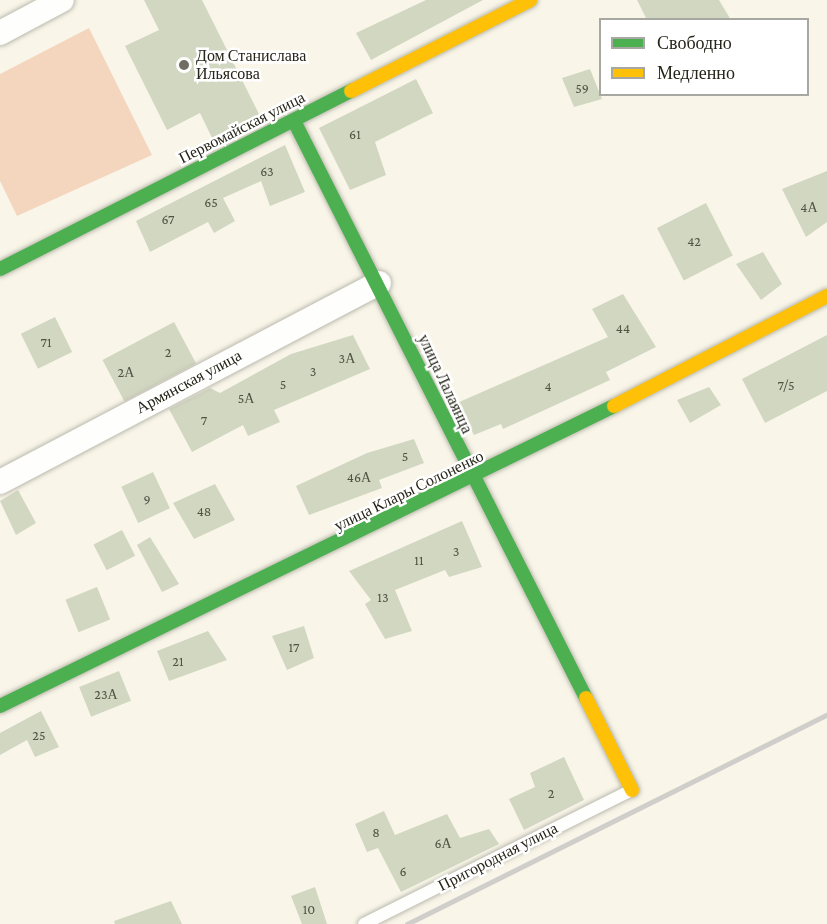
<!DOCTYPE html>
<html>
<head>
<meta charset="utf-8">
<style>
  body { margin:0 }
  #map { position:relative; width:827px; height:924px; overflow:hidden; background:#f9f6e9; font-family:"Crimson Pro",serif }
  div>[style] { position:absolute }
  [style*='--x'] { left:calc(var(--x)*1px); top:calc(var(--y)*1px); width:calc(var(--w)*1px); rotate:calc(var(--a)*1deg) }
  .green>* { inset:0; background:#f4d6bf }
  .building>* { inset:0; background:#d2d7c1; transform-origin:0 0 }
  .roads { filter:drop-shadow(0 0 2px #bbb9ae) drop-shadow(0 0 2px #bbb9ae) }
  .lane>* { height:12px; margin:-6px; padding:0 6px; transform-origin:6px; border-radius:6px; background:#fefefc }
  .street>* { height:24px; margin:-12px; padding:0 12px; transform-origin:12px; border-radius:12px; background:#fefefc }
  .fast>* { height:14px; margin:-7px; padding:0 7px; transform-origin:7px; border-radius:7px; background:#4caf50 }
  .slow>* { height:14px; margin:-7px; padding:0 7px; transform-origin:7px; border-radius:7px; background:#ffc107 }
  .rail>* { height:4.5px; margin:-2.25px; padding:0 2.25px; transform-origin:2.25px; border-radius:2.25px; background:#cfceca }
  .dots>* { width:16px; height:16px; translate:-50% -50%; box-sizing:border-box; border:3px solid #fff; border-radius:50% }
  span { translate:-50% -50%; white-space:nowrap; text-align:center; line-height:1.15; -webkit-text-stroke:5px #fff; paint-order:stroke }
  .number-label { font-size:14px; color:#515243 }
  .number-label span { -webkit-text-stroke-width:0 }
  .poi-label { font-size:16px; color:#262519 }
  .left { translate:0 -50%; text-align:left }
  .street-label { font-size:16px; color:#262519 }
  .legend { position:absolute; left:599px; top:18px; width:210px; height:78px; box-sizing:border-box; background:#fff; border:2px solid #a8a8a3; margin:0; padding:8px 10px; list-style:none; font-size:18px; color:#262519 }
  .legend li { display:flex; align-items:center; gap:12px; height:30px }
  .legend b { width:30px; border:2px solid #a8a8a3 }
</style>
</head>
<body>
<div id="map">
  <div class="green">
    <i style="clip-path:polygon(89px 28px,152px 155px,17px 216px,0 181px,0 74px)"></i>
  </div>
  <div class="building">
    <i style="clip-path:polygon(144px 0,202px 0,260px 116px,213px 140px,200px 113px,167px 130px,125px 46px,159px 30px)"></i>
    <i style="clip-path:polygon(426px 0,483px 0,371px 60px,356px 33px)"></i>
    <i style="clip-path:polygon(637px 0,719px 0,731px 20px,647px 20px)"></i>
    <i style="clip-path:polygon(590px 69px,602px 99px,574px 107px,562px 78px)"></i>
    <i style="clip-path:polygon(416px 79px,433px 113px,375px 142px,386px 175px,350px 190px,319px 128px)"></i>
    <i style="clip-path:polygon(285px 145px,305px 192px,270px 206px,261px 181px,223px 198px,235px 221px,214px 233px,208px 222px,150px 252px,136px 221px)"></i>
    <i style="clip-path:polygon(827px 171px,827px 222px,806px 237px,782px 189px)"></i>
    <i style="left:706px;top:203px;width:59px;height:55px;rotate:63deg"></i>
    <i style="clip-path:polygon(763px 252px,782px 284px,761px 300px,736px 264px)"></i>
    <i style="clip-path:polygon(623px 294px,656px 347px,606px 372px,610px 380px,503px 429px,501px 424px,474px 435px,457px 403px,608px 337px,592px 309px)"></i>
    <i style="left:55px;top:317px;width:39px;height:38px;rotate:64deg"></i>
    <i style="left:174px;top:322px;width:47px;height:81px;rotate:62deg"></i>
    <i style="clip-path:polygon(353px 335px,370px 369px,274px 410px,280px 422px,248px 436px,243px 425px,192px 452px,169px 409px,210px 388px,220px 393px,291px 354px)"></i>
    <i style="clip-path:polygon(827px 335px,827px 391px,765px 423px,742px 379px)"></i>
    <i style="clip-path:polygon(709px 387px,721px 405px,690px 423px,677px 400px)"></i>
    <i style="clip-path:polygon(414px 439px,424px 463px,379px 480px,382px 488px,309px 515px,296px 486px,367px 453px)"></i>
    <i style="left:153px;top:472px;width:40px;height:35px;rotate:65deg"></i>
    <i style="clip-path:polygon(215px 484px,235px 520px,194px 539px,173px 503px)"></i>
    <i style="clip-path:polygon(18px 490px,36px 523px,16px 535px,0 501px)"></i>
    <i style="clip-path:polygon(462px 521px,482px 567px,449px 577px,445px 570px,395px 590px,412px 631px,385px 639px,365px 604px,371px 600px,349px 571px)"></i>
    <i style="left:122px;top:530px;width:29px;height:32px;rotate:63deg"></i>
    <i style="clip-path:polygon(150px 537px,179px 584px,162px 592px,137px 545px)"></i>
    <i style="left:97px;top:587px;width:35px;height:34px;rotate:68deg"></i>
    <i style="clip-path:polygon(304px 626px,314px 658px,287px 670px,272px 636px)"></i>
    <i style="clip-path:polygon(208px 631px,227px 660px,169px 681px,157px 651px)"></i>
    <i style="left:119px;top:671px;width:32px;height:43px;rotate:68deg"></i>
    <i style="clip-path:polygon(41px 711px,59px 747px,35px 757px,27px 740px,0 755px,0 733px)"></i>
    <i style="clip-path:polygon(564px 757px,584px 800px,524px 830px,509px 799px,535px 787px,530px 773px)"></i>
    <i style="clip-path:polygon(384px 811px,395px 835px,447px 814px,460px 838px,489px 829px,499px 844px,401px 892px,378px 848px,367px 852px,355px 824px)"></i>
    <i style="clip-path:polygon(315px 887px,327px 924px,302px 924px,291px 896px)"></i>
    <i style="clip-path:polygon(171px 901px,182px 924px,115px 924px,114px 921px)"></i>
  </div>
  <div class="roads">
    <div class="lane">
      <i style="--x:364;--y:924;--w:297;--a:-26.6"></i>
    </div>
    <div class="street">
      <i style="--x:0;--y:33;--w:70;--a:-28"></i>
      <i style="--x:0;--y:482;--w:428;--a:-27.7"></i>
    </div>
    <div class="fast">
      <i style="--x:294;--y:121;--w:647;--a:63.16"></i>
      <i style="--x:0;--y:269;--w:394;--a:-26.9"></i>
      <i style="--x:0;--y:706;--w:683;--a:-26.04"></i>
    </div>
    <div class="slow">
      <i style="--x:351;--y:91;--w:201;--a:-26.9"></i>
      <i style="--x:614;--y:406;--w:240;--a:-27.3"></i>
      <i style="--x:586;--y:698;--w:103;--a:63.4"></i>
    </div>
  </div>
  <div class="rail">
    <i style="--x:407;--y:924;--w:469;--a:-26.5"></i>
  </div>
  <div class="dots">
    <i style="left:184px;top:65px;background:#706e62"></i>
  </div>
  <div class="number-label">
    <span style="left:582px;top:88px">59</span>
    <span style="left:355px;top:134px">61</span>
    <span style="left:267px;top:171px">63</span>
    <span style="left:211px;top:202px">65</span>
    <span style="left:809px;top:207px">4А</span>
    <span style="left:168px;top:219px">67</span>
    <span style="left:694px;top:241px">42</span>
    <span style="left:623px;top:328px">44</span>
    <span style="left:46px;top:342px">71</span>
    <span style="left:168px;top:352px">2</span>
    <span style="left:347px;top:358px">3А</span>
    <span style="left:313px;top:371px">3</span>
    <span style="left:126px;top:372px">2А</span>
    <span style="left:283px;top:384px">5</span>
    <span style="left:786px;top:385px">7/5</span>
    <span style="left:548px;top:386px">4</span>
    <span style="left:246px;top:398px">5А</span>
    <span style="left:204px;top:420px">7</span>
    <span style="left:405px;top:456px">5</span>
    <span style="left:359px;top:477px">46А</span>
    <span style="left:147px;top:499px">9</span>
    <span style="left:204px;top:511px">48</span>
    <span style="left:456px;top:551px">3</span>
    <span style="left:419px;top:560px">11</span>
    <span style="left:383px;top:597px">13</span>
    <span style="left:294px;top:647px">17</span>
    <span style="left:178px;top:661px">21</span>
    <span style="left:106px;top:694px">23А</span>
    <span style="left:39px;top:735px">25</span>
    <span style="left:551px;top:793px">2</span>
    <span style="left:376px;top:832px">8</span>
    <span style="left:443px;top:843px">6А</span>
    <span style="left:403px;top:871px">6</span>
    <span style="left:309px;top:909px">10</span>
  </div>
  <div class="poi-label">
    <span class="left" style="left:196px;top:65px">Дом Станислава<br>Ильясова</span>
  </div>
  <div class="street-label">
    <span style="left:242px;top:128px;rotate:-27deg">Первомайская улица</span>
    <span style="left:189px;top:382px;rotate:-28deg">Армянская улица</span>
    <span style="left:445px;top:384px;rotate:65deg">улица Лалаянца</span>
    <span style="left:409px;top:491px;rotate:-26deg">улица Клары Солоненко</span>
    <span style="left:498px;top:857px;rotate:-27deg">Пригородная улица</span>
  </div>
  <ul class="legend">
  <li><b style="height:8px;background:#4caf50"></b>Свободно</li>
  <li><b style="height:8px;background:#ffc107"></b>Медленно</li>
  </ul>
</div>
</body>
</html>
